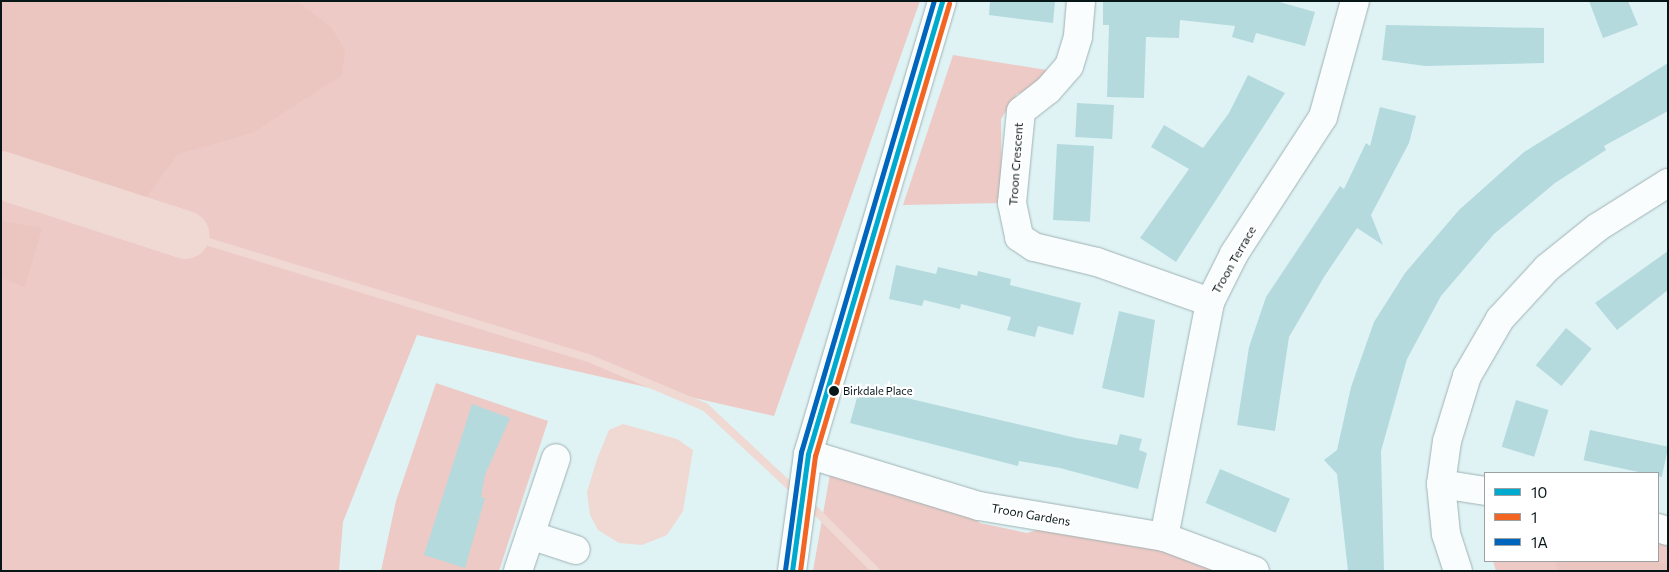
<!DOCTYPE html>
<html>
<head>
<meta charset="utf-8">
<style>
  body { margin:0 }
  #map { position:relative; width:1669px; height:572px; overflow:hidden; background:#dff3f5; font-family:Commissioner,sans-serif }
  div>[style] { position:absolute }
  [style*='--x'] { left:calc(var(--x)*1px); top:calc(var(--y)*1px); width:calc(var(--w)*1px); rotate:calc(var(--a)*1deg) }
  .green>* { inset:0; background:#edcac5 }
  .forest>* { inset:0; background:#ebc6c1 }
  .water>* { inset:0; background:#f0d8d3 }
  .stream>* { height:8px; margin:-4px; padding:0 4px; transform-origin:4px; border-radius:4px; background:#f0d8d3 }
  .river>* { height:48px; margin:-24px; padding:0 24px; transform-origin:24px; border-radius:24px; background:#f0d8d3 }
  .building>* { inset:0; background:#b4dadd; transform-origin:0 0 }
  .roads { filter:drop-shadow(0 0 1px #a0b2b3) drop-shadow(0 0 1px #a0b2b3) }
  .minor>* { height:28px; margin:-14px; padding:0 14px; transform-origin:14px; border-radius:14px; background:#fafdfe }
  .tertiary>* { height:28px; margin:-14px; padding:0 14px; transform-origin:14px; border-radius:14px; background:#fafdfe }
  .bus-1>* { height:5px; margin:-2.5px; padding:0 2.5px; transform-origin:2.5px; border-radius:2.5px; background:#00a9ce }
  .bus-2>* { height:5px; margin:-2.5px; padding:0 2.5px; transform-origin:2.5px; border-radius:2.5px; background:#f26522 }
  .bus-3>* { height:5px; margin:-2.5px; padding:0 2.5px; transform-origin:2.5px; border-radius:2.5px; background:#0065bd }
  .dots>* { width:14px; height:14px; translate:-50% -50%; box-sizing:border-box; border:2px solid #fff; border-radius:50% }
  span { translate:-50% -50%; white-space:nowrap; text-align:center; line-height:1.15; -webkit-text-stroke:4.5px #fff; paint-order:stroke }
  .bus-label { font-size:11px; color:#071718 }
  .left { translate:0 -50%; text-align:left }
  .street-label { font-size:12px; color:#071718 }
  .frame { position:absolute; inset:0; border:2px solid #071718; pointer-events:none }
  .legend { position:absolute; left:1484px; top:472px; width:175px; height:90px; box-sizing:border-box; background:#fff; border:1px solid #9ca2a3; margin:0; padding:6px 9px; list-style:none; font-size:15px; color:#071718 }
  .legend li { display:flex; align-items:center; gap:10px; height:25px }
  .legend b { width:25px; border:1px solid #9ca2a3 }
</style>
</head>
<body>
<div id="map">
  <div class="green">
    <i style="clip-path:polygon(1px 1px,920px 1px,774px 416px,417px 335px,343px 522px,339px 571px,1px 571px)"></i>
    <i style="clip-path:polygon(953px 55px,1053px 71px,1038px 87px,1017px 94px,1001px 119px,1002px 203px,903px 205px)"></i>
    <i style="clip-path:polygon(436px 383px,548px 421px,499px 571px,381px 571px,396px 501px)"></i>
    <i style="clip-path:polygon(830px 474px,968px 512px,980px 523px,1027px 533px,1047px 527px,1157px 544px,1216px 571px,813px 571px)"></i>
    <i style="clip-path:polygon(1658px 538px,1668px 540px,1668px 571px,1496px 571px,1493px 561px,1658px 561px)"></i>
  </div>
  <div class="forest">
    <i style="clip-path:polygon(1px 1px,301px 4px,331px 27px,345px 50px,342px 75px,252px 133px,178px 154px,126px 225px,86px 218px,1px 186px)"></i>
    <i style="clip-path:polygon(1px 221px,42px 228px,25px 287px,1px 278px)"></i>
    <i style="clip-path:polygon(1554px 561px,1655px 561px,1668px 564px,1668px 571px,1559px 571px)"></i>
  </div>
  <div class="water">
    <i style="clip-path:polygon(623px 424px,677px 439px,693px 450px,683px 511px,667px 535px,642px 545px,619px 543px,598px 530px,590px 515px,587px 492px,597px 459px,609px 430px)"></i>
  </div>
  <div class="stream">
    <i style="--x:186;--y:235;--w:418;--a:17"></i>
    <i style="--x:586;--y:357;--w:129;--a:22.8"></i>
    <i style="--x:705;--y:407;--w:125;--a:43"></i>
    <i style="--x:808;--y:503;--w:96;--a:45"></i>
  </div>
  <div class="river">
    <i style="--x:1;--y:175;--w:194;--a:18"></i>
  </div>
  <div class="building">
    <i style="clip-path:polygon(990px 1px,1055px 1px,1053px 23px,989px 15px)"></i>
    <i style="clip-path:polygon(1103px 1px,1276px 1px,1315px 12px,1305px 46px,1256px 33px,1253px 43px,1232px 37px,1235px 26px,1180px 20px,1179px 38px,1146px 37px,1144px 98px,1107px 97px,1109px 25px,1103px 25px)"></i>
    <i style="clip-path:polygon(1589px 1px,1628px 1px,1638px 25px,1603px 38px)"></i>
    <i style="clip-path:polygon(1386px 25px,1544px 28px,1544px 63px,1425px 66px,1382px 60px)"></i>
    <i style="clip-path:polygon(1668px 63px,1668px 111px,1604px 146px,1606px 150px,1555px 183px,1494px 234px,1441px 296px,1407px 359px,1381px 451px,1384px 571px,1348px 571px,1337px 474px,1324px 460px,1337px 450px,1351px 387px,1374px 322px,1405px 273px,1459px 210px,1524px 152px)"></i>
    <i style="clip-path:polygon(1248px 75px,1285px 93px,1176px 262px,1140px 238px,1189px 169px,1151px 147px,1164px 125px,1203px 148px,1229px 113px)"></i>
    <i style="left:1077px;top:103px;width:37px;height:34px;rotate:3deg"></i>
    <i style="clip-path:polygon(1380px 107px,1416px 116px,1409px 143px,1371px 215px,1383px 245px,1357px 228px,1324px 277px,1289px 337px,1275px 431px,1237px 425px,1249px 347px,1266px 297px,1340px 186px,1344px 189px,1366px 143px,1370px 146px)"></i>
    <i style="left:1057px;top:144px;width:37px;height:76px;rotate:3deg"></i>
    <i style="clip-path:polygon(1668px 251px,1668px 290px,1617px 330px,1595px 303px)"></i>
    <i style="clip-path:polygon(896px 265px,936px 274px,938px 267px,977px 276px,978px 271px,1011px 279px,1010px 285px,1081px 303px,1073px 335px,1038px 326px,1035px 337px,1007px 330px,1011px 317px,961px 304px,960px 309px,924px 300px,922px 306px,889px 299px)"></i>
    <i style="clip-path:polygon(1119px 311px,1155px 320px,1144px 398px,1102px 388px)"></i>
    <i style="left:1566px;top:328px;width:33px;height:48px;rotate:39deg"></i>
    <i style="clip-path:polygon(860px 387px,1076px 438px,1117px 445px,1120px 434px,1142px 439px,1139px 450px,1147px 453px,1138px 489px,1060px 468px,1019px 461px,1018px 466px,850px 423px)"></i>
    <i style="left:1516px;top:400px;width:34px;height:49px;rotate:17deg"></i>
    <i style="clip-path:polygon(472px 404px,510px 418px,485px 475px,481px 497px,485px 498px,465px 568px,424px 555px)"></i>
    <i style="left:1590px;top:430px;width:80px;height:31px;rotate:12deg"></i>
    <i style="left:1220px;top:469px;width:76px;height:37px;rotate:23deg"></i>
  </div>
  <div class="roads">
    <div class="minor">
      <i style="--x:1081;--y:1;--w:36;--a:95"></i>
      <i style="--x:1078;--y:37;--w:30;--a:107"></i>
      <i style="--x:1069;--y:66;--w:32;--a:131"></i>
      <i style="--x:1048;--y:90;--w:34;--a:142"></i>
      <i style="--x:1021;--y:111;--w:92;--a:95.6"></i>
      <i style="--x:1012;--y:203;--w:35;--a:78"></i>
      <i style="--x:1019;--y:237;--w:18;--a:34"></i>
      <i style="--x:1034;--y:247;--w:65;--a:13.4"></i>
      <i style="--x:1097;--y:262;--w:120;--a:19.5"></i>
      <i style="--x:808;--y:454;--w:179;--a:16.9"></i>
      <i style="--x:979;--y:506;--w:188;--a:9.5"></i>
      <i style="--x:1164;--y:537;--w:97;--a:20.5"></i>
      <i style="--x:1441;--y:484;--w:45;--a:9"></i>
      <i style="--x:1658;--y:528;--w:10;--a:17"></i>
      <i style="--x:530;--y:535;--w:48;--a:18.1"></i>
      <i style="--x:1164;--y:537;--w:239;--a:-78.9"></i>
      <i style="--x:1210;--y:302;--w:54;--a:-63.4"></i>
      <i style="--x:1234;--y:254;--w:163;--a:-57"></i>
      <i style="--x:1323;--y:117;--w:120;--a:-74.6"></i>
      <i style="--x:518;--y:571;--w:119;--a:-71.4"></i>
      <i style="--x:1458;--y:571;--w:39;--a:-108"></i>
      <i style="--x:1446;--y:534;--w:50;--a:-95.7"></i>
      <i style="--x:1441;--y:484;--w:43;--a:-82.1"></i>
      <i style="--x:1447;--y:441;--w:68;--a:-72.9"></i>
      <i style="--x:1467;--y:376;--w:66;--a:-59.9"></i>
      <i style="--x:1500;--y:319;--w:69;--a:-47.3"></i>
      <i style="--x:1547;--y:268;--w:65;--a:-38.8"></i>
      <i style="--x:1598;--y:227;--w:83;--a:-32.2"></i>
    </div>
    <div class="tertiary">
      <i style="--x:792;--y:571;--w:118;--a:-82.2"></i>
      <i style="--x:808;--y:454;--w:472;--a:-73.5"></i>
    </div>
  </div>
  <div class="bus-1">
    <i style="--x:792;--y:571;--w:118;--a:-82.2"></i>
    <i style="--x:808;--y:454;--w:472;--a:-73.5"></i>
  </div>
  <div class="bus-2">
    <i style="--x:800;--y:571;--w:116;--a:-82.6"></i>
    <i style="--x:815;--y:456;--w:472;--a:-73.5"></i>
  </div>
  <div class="bus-3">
    <i style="--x:785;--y:570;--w:119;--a:-82.3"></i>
    <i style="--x:801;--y:452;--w:470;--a:-73.6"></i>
  </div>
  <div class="dots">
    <i style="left:834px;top:391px;background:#071718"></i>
  </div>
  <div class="bus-label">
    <span class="left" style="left:843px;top:391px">Birkdale Place</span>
  </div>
  <div class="street-label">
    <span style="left:1016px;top:164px;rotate:-86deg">Troon Crescent</span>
    <span style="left:1234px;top:260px;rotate:-60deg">Troon Terrace</span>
    <span style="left:1031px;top:515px;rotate:10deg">Troon Gardens</span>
  </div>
  <div class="frame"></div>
  <ul class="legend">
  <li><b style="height:6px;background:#00a9ce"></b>10</li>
  <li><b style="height:6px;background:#f26522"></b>1</li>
  <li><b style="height:6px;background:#0065bd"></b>1A</li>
  </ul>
</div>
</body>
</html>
